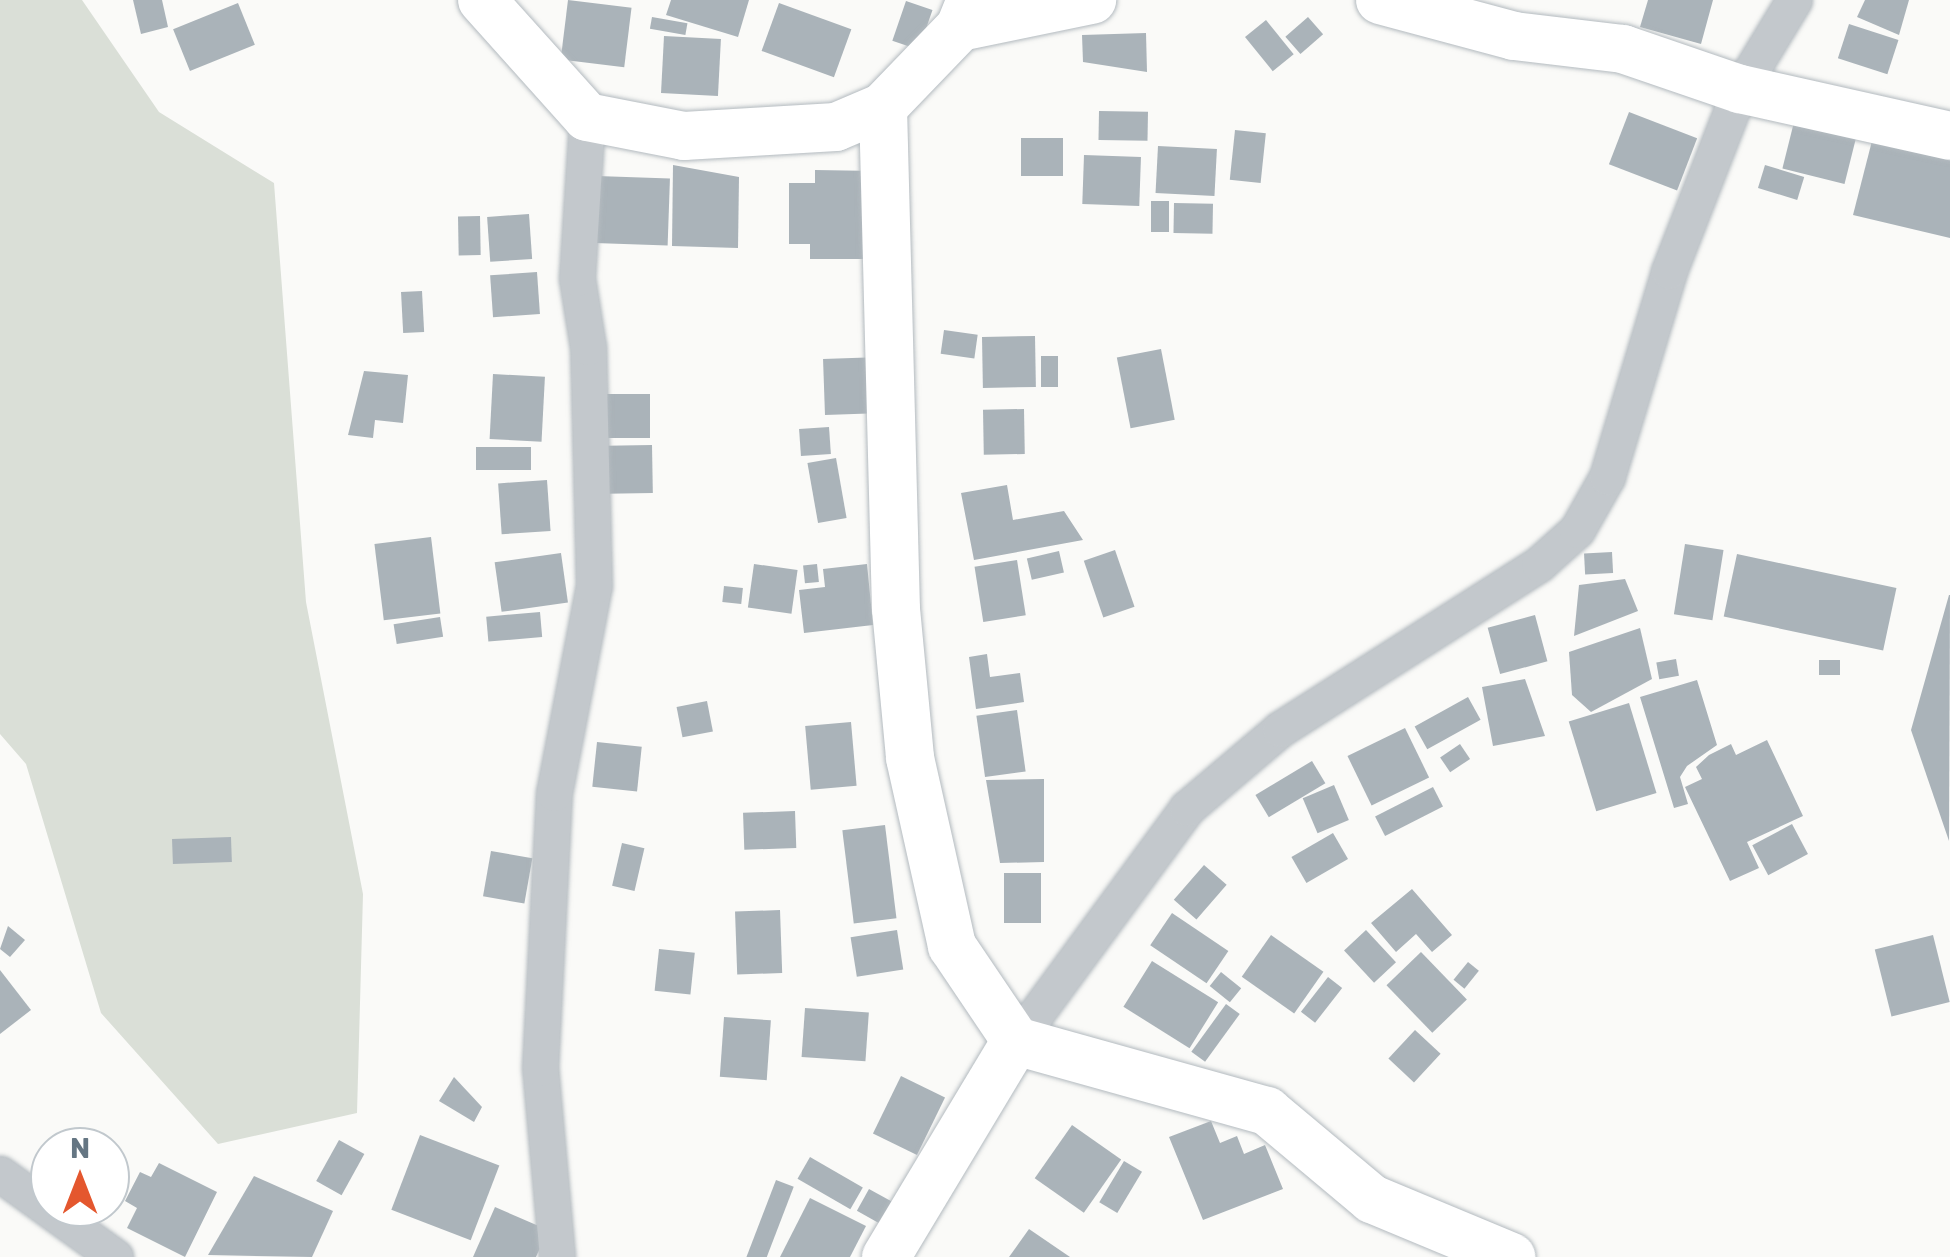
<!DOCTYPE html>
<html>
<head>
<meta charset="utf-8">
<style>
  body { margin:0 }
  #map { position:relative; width:1950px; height:1257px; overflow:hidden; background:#fafaf8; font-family:Rubik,sans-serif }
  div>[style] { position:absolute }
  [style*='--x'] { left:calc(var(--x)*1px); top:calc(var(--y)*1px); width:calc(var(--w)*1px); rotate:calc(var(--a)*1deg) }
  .green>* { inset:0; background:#dadfd7 }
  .building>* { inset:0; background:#aab3b9; transform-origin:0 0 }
  .roads { filter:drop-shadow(0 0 2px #b3babf) drop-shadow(0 0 2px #b3babf) }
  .street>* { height:35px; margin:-17.5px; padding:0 17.5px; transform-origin:17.5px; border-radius:17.5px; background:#c3c8cc }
  .secondary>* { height:48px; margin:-24px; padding:0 24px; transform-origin:24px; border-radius:24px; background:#fff }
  span { translate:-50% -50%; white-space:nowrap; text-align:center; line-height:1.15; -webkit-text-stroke:10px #fff; paint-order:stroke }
  .north { position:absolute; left:30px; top:1127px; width:100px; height:100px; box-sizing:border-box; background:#fff; border:2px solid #c1c8cd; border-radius:50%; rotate:0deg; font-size:28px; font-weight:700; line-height:40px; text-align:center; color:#657683 }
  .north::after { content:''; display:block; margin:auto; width:35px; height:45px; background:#e4572e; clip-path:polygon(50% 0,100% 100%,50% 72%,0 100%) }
</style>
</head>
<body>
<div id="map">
  <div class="green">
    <i style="clip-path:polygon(0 0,82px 0,159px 112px,274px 183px,306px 602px,363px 894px,357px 1113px,218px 1144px,101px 1013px,26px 764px,0 734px)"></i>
  </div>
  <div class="building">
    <i style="clip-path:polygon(133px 0,162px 0,168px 27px,141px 34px)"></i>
    <i style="left:568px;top:0;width:64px;height:60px;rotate:7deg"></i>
    <i style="clip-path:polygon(671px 0,749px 0,738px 37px,666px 15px)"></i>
    <i style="clip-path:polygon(1648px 0,1713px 0,1701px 44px,1640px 27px)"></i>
    <i style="clip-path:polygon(1865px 0,1909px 0,1899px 35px,1857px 17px)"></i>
    <i style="left:906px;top:1px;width:28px;height:42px;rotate:19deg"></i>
    <i style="left:238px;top:3px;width:45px;height:70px;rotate:68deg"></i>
    <i style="left:779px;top:3px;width:77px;height:51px;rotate:20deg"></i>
    <i style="left:652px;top:17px;width:36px;height:12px;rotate:10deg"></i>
    <i style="left:1308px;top:17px;width:23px;height:30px;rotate:49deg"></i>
    <i style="left:1266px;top:20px;width:44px;height:27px;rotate:51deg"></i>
    <i style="left:1849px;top:24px;width:52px;height:36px;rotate:18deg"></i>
    <i style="clip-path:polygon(1146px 33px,1147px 72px,1083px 62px,1082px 35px)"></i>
    <i style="left:664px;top:36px;width:57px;height:57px;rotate:3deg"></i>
    <i style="left:1099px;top:111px;width:49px;height:29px;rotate:1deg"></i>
    <i style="left:1629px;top:112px;width:73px;height:56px;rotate:21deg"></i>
    <i style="left:1795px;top:118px;width:64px;height:52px;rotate:14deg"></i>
    <i style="left:1235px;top:130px;width:31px;height:50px;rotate:6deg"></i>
    <i style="clip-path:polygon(1874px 133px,1950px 151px,1950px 238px,1853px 215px)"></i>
    <i style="left:1021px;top:138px;width:42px;height:38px"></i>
    <i style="left:1158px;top:146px;width:59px;height:47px;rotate:3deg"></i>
    <i style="left:1084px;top:155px;width:57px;height:49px;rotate:2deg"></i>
    <i style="clip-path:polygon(673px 165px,739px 177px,738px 248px,672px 246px)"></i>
    <i style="left:1765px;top:165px;width:41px;height:24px;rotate:17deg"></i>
    <i style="clip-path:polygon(815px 170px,876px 171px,875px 259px,810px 259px,810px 244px,789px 244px,789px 183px,815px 183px)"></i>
    <i style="left:597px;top:176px;width:73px;height:67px;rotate:2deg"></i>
    <i style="left:1151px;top:201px;width:18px;height:31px"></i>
    <i style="left:1174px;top:203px;width:39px;height:30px;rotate:1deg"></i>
    <i style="left:529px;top:214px;width:45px;height:42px;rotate:86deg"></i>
    <i style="left:480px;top:216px;width:39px;height:22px;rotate:89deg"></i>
    <i style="left:537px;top:272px;width:42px;height:47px;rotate:86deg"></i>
    <i style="left:422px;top:291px;width:41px;height:21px;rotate:87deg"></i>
    <i style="left:944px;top:330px;width:34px;height:24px;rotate:8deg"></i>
    <i style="left:1035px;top:336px;width:51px;height:53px;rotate:89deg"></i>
    <i style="left:1161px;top:349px;width:72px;height:45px;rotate:79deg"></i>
    <i style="left:1041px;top:356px;width:17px;height:31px"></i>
    <i style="left:881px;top:357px;width:56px;height:58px;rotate:88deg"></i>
    <i style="clip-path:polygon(364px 371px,408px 375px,403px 423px,375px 420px,373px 438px,348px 435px)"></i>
    <i style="left:493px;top:374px;width:52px;height:65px;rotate:3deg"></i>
    <i style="left:606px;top:394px;width:44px;height:44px"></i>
    <i style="left:1024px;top:409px;width:45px;height:41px;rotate:89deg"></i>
    <i style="left:829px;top:427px;width:27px;height:30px;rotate:86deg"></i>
    <i style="left:652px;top:445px;width:48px;height:46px;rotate:89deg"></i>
    <i style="left:476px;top:447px;width:55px;height:23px"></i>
    <i style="left:836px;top:458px;width:61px;height:29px;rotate:80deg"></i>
    <i style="left:547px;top:480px;width:51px;height:49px;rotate:86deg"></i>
    <i style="clip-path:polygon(1007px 485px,1013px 520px,1064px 511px,1083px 540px,974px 560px,961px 493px)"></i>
    <i style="left:431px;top:537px;width:77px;height:57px;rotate:83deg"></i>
    <i style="left:1685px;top:544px;width:39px;height:71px;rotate:9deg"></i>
    <i style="left:1115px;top:550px;width:60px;height:33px;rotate:71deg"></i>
    <i style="left:1059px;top:551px;width:22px;height:33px;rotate:77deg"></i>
    <i style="left:1612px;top:552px;width:21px;height:28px;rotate:87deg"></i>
    <i style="left:561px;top:553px;width:50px;height:67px;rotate:82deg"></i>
    <i style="left:1737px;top:554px;width:163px;height:64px;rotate:12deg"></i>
    <i style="left:1017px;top:560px;width:56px;height:43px;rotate:81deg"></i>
    <i style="left:754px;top:564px;width:44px;height:44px;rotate:8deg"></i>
    <i style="left:817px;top:564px;width:18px;height:14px;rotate:84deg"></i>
    <i style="clip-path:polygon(867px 564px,873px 625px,804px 633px,799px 590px,825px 587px,823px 569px)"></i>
    <i style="clip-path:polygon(1625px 579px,1638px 611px,1574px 636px,1579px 585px)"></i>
    <i style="left:724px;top:586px;width:19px;height:16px;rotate:6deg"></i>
    <i style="clip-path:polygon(1949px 595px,1950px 595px,1949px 841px,1911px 730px)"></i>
    <i style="left:540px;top:612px;width:25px;height:54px;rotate:85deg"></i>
    <i style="left:1535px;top:615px;width:48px;height:49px;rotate:75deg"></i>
    <i style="left:440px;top:617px;width:20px;height:47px;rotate:81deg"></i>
    <i style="clip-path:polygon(1640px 628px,1652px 679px,1591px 712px,1572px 695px,1569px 652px)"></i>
    <i style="clip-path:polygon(987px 654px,990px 677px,1020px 673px,1024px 702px,976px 709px,969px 657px)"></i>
    <i style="left:1676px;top:659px;width:17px;height:20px;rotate:80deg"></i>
    <i style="left:1819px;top:660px;width:21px;height:15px"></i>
    <i style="clip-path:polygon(1525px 679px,1545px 736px,1493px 746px,1482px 687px)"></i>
    <i style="clip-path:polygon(1697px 680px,1717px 745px,1687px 766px,1680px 777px,1688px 804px,1674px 808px,1640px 697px)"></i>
    <i style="left:1468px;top:697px;width:26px;height:61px;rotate:61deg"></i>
    <i style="left:707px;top:701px;width:31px;height:31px;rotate:79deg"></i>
    <i style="left:1629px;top:703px;width:94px;height:63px;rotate:73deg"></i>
    <i style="left:1017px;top:710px;width:62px;height:41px;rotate:82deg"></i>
    <i style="left:851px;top:722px;width:64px;height:46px;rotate:85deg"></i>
    <i style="left:1405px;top:728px;width:55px;height:64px;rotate:64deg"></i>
    <i style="clip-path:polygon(1767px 740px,1803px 816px,1747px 842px,1759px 868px,1730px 881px,1685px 787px,1702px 779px,1696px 767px,1709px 755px,1731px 744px,1736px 755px)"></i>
    <i style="left:597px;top:742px;width:45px;height:45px;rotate:6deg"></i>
    <i style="left:1460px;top:744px;width:18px;height:24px;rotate:56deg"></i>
    <i style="left:1312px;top:761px;width:26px;height:66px;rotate:59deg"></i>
    <i style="clip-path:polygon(1044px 779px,1044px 862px,1000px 863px,986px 780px)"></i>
    <i style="left:1334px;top:785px;width:38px;height:34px;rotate:67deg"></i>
    <i style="left:1433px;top:787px;width:22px;height:65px;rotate:63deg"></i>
    <i style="left:795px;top:811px;width:37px;height:52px;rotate:88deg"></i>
    <i style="left:1792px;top:824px;width:34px;height:45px;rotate:62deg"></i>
    <i style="left:885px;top:825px;width:94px;height:43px;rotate:83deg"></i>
    <i style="left:1333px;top:833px;width:30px;height:48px;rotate:60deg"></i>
    <i style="left:231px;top:837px;width:25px;height:59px;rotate:88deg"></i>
    <i style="left:622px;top:843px;width:23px;height:44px;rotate:13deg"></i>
    <i style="left:491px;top:851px;width:42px;height:46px;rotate:10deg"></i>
    <i style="left:1204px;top:865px;width:30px;height:46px;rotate:41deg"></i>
    <i style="left:1004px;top:873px;width:37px;height:50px"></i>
    <i style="clip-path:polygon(1412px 889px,1452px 935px,1432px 952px,1416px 934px,1396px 952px,1371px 923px)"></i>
    <i style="left:780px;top:910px;width:63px;height:45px;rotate:88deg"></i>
    <i style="left:1172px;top:913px;width:68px;height:39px;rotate:34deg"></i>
    <i style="clip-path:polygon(8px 926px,25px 940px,10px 957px,0 949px)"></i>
    <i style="left:897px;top:930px;width:40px;height:47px;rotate:81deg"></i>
    <i style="left:1366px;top:930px;width:44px;height:30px;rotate:47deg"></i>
    <i style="left:1271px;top:935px;width:64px;height:51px;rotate:35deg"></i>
    <i style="left:1933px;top:935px;width:69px;height:60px;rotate:76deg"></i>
    <i style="left:659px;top:949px;width:36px;height:42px;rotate:6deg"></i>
    <i style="left:1421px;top:952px;width:66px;height:48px;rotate:46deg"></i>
    <i style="left:1152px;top:961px;width:78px;height:54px;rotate:32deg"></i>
    <i style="left:1468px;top:962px;width:14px;height:23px;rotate:39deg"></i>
    <i style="clip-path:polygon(0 970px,31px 1010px,0 1034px)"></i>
    <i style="left:1221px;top:972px;width:26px;height:18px;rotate:39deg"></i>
    <i style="left:1328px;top:977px;width:18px;height:44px;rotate:38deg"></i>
    <i style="left:1226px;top:1004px;width:17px;height:59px;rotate:36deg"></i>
    <i style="left:805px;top:1008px;width:64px;height:49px;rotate:4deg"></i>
    <i style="left:724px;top:1017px;width:47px;height:60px;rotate:4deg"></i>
    <i style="left:1415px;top:1030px;width:35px;height:39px;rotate:43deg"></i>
    <i style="left:901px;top:1076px;width:49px;height:64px;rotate:26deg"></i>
    <i style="clip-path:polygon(454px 1077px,482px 1107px,474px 1122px,439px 1101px)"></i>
    <i style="clip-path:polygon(1211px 1121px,1220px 1143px,1237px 1136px,1244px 1154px,1265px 1145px,1283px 1189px,1203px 1220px,1169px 1137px)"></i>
    <i style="left:1072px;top:1125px;width:60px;height:65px;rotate:35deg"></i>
    <i style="left:420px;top:1135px;width:85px;height:80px;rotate:21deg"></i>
    <i style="left:339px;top:1140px;width:29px;height:47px;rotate:29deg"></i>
    <i style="left:810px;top:1157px;width:61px;height:25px;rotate:30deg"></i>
    <i style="left:1124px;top:1161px;width:21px;height:48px;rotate:31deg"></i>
    <i style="clip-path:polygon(159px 1163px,217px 1192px,185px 1257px,127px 1228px,137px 1208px,125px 1201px,140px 1172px,151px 1177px)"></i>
    <i style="clip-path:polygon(254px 1176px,333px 1211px,312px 1257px,208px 1255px)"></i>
    <i style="left:776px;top:1180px;width:19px;height:84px;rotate:21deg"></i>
    <i style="left:869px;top:1189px;width:26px;height:25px;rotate:29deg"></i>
    <i style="clip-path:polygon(810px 1198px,866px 1226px,850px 1257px,780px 1257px)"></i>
    <i style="clip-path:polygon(495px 1207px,548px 1230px,536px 1257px,473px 1257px)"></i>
    <i style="clip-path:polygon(1029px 1229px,1070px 1257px,1009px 1257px)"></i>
  </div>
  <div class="roads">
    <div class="street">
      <i style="--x:1016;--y:1041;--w:289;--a:-53.7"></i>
      <i style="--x:1187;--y:808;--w:122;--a:-40.3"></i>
      <i style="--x:1280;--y:729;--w:307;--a:-32.5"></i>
      <i style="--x:1539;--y:564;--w:51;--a:-41.8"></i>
      <i style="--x:1577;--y:530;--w:61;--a:-60.5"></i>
      <i style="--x:1607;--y:477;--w:215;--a:-73.2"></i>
      <i style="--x:1669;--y:271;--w:195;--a:-68.7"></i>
      <i style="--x:1740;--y:89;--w:104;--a:-58.8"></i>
      <i style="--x:0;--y:1174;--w:142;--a:35.8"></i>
      <i style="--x:557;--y:1257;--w:190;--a:-95.1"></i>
      <i style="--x:540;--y:1068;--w:275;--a:-87.1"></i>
      <i style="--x:554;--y:793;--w:211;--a:-79.1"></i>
      <i style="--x:594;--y:586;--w:239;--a:-91.4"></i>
      <i style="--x:588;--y:347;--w:70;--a:-99.1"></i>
      <i style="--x:577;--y:278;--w:161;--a:-86.4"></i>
    </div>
    <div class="secondary">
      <i style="--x:482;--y:0;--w:157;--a:48.1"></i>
      <i style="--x:587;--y:117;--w:99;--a:11.1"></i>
      <i style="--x:684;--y:136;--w:152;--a:-3.4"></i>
      <i style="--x:836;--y:127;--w:51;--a:-23.1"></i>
      <i style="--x:883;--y:107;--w:111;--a:-46.1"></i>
      <i style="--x:960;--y:27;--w:29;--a:-68"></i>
      <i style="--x:1380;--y:0;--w:139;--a:15"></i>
      <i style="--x:1514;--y:36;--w:110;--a:6.8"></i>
      <i style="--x:1623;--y:49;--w:124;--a:18.9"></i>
      <i style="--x:1740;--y:89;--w:215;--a:12.6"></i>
      <i style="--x:960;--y:27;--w:135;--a:-11.6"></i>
      <i style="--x:883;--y:107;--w:502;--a:88.52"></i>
      <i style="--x:896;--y:609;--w:150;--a:84.6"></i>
      <i style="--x:910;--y:758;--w:193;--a:77.4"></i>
      <i style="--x:952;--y:946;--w:115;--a:56"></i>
      <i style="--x:1016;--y:1041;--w:261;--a:15.6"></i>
      <i style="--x:1267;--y:1111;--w:137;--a:40"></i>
      <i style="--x:1372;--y:1199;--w:151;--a:22.6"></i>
      <i style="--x:886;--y:1257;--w:252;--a:-59"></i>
    </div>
  </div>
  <div class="north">N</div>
</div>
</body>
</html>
